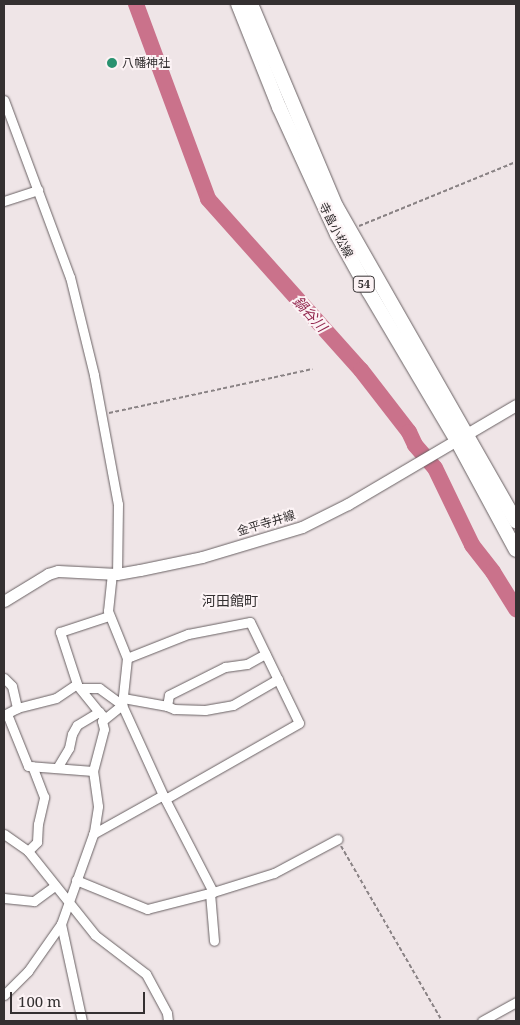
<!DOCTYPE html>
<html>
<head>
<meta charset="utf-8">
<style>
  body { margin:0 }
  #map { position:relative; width:520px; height:1025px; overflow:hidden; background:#efe5e7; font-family:"Noto Serif","Noto Sans JP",serif }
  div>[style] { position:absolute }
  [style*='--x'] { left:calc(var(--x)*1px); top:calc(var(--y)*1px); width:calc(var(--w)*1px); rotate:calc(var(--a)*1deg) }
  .river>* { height:16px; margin:-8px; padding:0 8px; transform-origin:8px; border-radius:8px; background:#ca728b }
  .path>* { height:2px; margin-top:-1px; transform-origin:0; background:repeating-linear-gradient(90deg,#8a8385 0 4px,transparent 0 6.5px) }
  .roads { filter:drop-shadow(0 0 1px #696163) drop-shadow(0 0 1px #696163) }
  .street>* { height:9px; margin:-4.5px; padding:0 4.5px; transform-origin:4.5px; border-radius:4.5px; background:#fff }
  .secondary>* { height:11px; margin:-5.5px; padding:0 5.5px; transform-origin:5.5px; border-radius:5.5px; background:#fff }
  .primary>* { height:14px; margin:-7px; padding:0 7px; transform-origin:7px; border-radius:7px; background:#fff }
  .dots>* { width:14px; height:14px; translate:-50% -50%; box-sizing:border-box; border:2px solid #fcf3f5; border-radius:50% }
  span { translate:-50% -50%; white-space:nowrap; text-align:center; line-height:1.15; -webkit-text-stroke:4px #fcf3f5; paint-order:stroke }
  .shield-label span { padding:1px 4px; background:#fcf3f5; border:1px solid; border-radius:4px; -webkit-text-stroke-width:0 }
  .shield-label { font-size:11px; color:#343031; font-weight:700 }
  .poi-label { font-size:12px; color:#343031 }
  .left { translate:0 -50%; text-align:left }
  .street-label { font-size:12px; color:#343031 }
  .water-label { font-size:14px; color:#932950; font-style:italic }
  .neighbourhood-label { font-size:14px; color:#343031 }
  .frame { position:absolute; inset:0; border:5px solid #343031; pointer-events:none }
  .scale { position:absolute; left:10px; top:992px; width:135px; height:22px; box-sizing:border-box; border:2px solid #343031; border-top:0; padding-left:6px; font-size:15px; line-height:18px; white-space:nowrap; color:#343031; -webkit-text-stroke:4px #fcf3f5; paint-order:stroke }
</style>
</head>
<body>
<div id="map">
  <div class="river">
    <i style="--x:136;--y:4;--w:208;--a:69.7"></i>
    <i style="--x:208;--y:199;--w:229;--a:48.2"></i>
    <i style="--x:361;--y:370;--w:78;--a:52.3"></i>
    <i style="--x:409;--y:432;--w:14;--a:65"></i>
    <i style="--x:415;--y:445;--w:30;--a:49"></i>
    <i style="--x:435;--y:468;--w:85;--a:64.3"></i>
    <i style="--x:472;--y:545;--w:34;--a:52"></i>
    <i style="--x:493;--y:572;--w:44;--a:58.1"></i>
  </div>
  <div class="path">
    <i style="--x:359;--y:226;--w:170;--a:-22.2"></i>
    <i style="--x:109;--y:413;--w:208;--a:-12.2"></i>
    <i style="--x:341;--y:846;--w:202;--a:60"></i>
  </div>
  <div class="roads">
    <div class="street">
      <i style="--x:4;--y:100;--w:189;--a:69.6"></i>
      <i style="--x:70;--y:277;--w:101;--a:76.2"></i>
      <i style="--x:94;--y:375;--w:131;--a:79.5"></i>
      <i style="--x:118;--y:504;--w:70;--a:90.8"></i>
      <i style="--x:4;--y:201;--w:36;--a:-18"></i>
      <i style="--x:127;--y:658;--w:66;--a:-21.5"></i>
      <i style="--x:188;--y:634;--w:63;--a:-11"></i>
      <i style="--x:250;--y:622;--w:112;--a:64.1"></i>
      <i style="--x:299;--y:723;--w:154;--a:150.4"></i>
      <i style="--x:165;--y:799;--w:4;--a:-117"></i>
      <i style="--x:4;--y:678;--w:11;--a:45"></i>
      <i style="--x:12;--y:686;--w:23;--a:77"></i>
      <i style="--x:77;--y:685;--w:35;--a:51"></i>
      <i style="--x:80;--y:688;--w:19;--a:0"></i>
      <i style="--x:99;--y:688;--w:29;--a:36"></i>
      <i style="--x:122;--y:705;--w:99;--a:65.5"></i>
      <i style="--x:163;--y:795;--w:80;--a:150.9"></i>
      <i style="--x:123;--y:698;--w:45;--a:10.3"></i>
      <i style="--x:167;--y:706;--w:8;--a:23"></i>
      <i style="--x:174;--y:709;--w:31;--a:2"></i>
      <i style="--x:205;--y:710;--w:28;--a:-10"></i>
      <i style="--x:233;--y:705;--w:52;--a:-30"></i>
      <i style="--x:167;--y:706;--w:11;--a:-80"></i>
      <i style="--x:169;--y:695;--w:63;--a:-26.6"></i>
      <i style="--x:225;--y:667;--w:22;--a:-8"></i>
      <i style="--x:247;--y:664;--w:21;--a:-29"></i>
      <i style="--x:7;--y:714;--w:56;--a:68"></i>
      <i style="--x:28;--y:766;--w:65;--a:4.4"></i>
      <i style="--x:4;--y:715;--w:15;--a:-28"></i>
      <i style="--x:17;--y:708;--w:40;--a:-14.4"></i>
      <i style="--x:56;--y:698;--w:25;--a:-34"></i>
      <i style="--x:77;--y:684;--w:55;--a:-108.1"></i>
      <i style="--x:60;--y:632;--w:52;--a:-18.1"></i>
      <i style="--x:57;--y:768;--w:23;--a:-59"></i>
      <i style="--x:69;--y:748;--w:14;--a:-78"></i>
      <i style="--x:72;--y:734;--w:10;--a:-61"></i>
      <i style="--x:77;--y:725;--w:26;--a:-31"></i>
      <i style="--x:99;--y:712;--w:8;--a:45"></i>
      <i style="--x:165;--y:799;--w:105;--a:62.7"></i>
      <i style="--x:4;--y:834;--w:29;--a:35"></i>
      <i style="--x:28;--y:851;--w:107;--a:51.4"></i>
      <i style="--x:95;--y:935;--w:64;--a:37.4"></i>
      <i style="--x:146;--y:974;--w:44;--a:61.7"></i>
      <i style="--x:167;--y:1013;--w:8;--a:83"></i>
      <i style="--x:28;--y:851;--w:13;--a:-45"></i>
      <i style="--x:37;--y:842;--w:18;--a:-87"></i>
      <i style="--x:38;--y:824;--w:28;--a:-77"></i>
      <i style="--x:44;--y:797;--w:33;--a:-111"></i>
      <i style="--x:76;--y:880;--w:77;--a:22.2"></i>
      <i style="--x:147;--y:909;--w:65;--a:-14.3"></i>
      <i style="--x:210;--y:893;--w:67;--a:-17.4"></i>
      <i style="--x:274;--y:873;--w:72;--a:-28"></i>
      <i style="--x:210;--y:893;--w:48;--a:85.2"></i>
      <i style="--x:4;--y:898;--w:30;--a:6"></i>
      <i style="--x:34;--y:901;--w:26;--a:-36"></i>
      <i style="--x:61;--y:924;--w:99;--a:77.8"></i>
      <i style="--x:4;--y:995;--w:34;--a:-45"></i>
      <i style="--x:28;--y:971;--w:57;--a:-54.9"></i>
      <i style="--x:61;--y:924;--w:98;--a:-70.3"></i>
      <i style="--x:94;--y:832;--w:26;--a:-81"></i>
      <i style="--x:98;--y:806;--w:35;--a:-98"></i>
      <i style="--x:93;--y:771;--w:43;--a:-75.3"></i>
      <i style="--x:104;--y:729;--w:8;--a:-104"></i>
      <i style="--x:102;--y:721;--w:26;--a:-39"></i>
      <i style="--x:122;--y:705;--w:47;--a:-83.9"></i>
      <i style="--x:127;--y:658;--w:51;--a:-112"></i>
      <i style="--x:108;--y:611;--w:37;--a:-84"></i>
      <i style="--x:482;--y:1021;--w:39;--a:-29"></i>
    </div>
    <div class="secondary">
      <i style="--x:4;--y:601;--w:52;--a:-31.5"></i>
      <i style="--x:48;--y:574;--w:10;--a:-17"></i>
      <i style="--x:58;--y:571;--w:59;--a:2.9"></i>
      <i style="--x:117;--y:574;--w:23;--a:-10"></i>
      <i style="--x:140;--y:570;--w:63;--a:-11.8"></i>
      <i style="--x:202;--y:557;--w:104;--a:-16.7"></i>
      <i style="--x:302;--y:527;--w:51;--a:-26.6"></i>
      <i style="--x:348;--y:504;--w:195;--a:-30.5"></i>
    </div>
    <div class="primary">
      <i style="--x:238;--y:4;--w:111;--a:68.3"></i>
      <i style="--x:279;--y:107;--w:140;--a:65.5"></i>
      <i style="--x:337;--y:234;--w:66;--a:61.1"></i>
      <i style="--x:369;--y:292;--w:171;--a:59.4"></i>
      <i style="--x:456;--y:439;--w:126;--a:61.6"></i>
      <i style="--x:251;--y:4;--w:219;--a:67.2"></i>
      <i style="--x:336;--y:206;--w:363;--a:60.3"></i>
    </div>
  </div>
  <div class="dots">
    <i style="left:112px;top:63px;background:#299270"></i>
  </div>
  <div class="shield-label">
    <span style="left:364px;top:284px">54</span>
  </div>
  <div class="poi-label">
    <span class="left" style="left:122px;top:63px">八幡神社</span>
  </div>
  <div class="street-label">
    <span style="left:336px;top:230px;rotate:63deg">寺畠小松線</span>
    <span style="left:266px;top:523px;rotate:-17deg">金平寺井線</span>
  </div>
  <div class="water-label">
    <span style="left:310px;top:314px;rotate:48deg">鍋谷川</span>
  </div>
  <div class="neighbourhood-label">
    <span style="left:230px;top:601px">河田館町</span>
  </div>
  <div class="frame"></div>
  <div class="scale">100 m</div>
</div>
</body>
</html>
